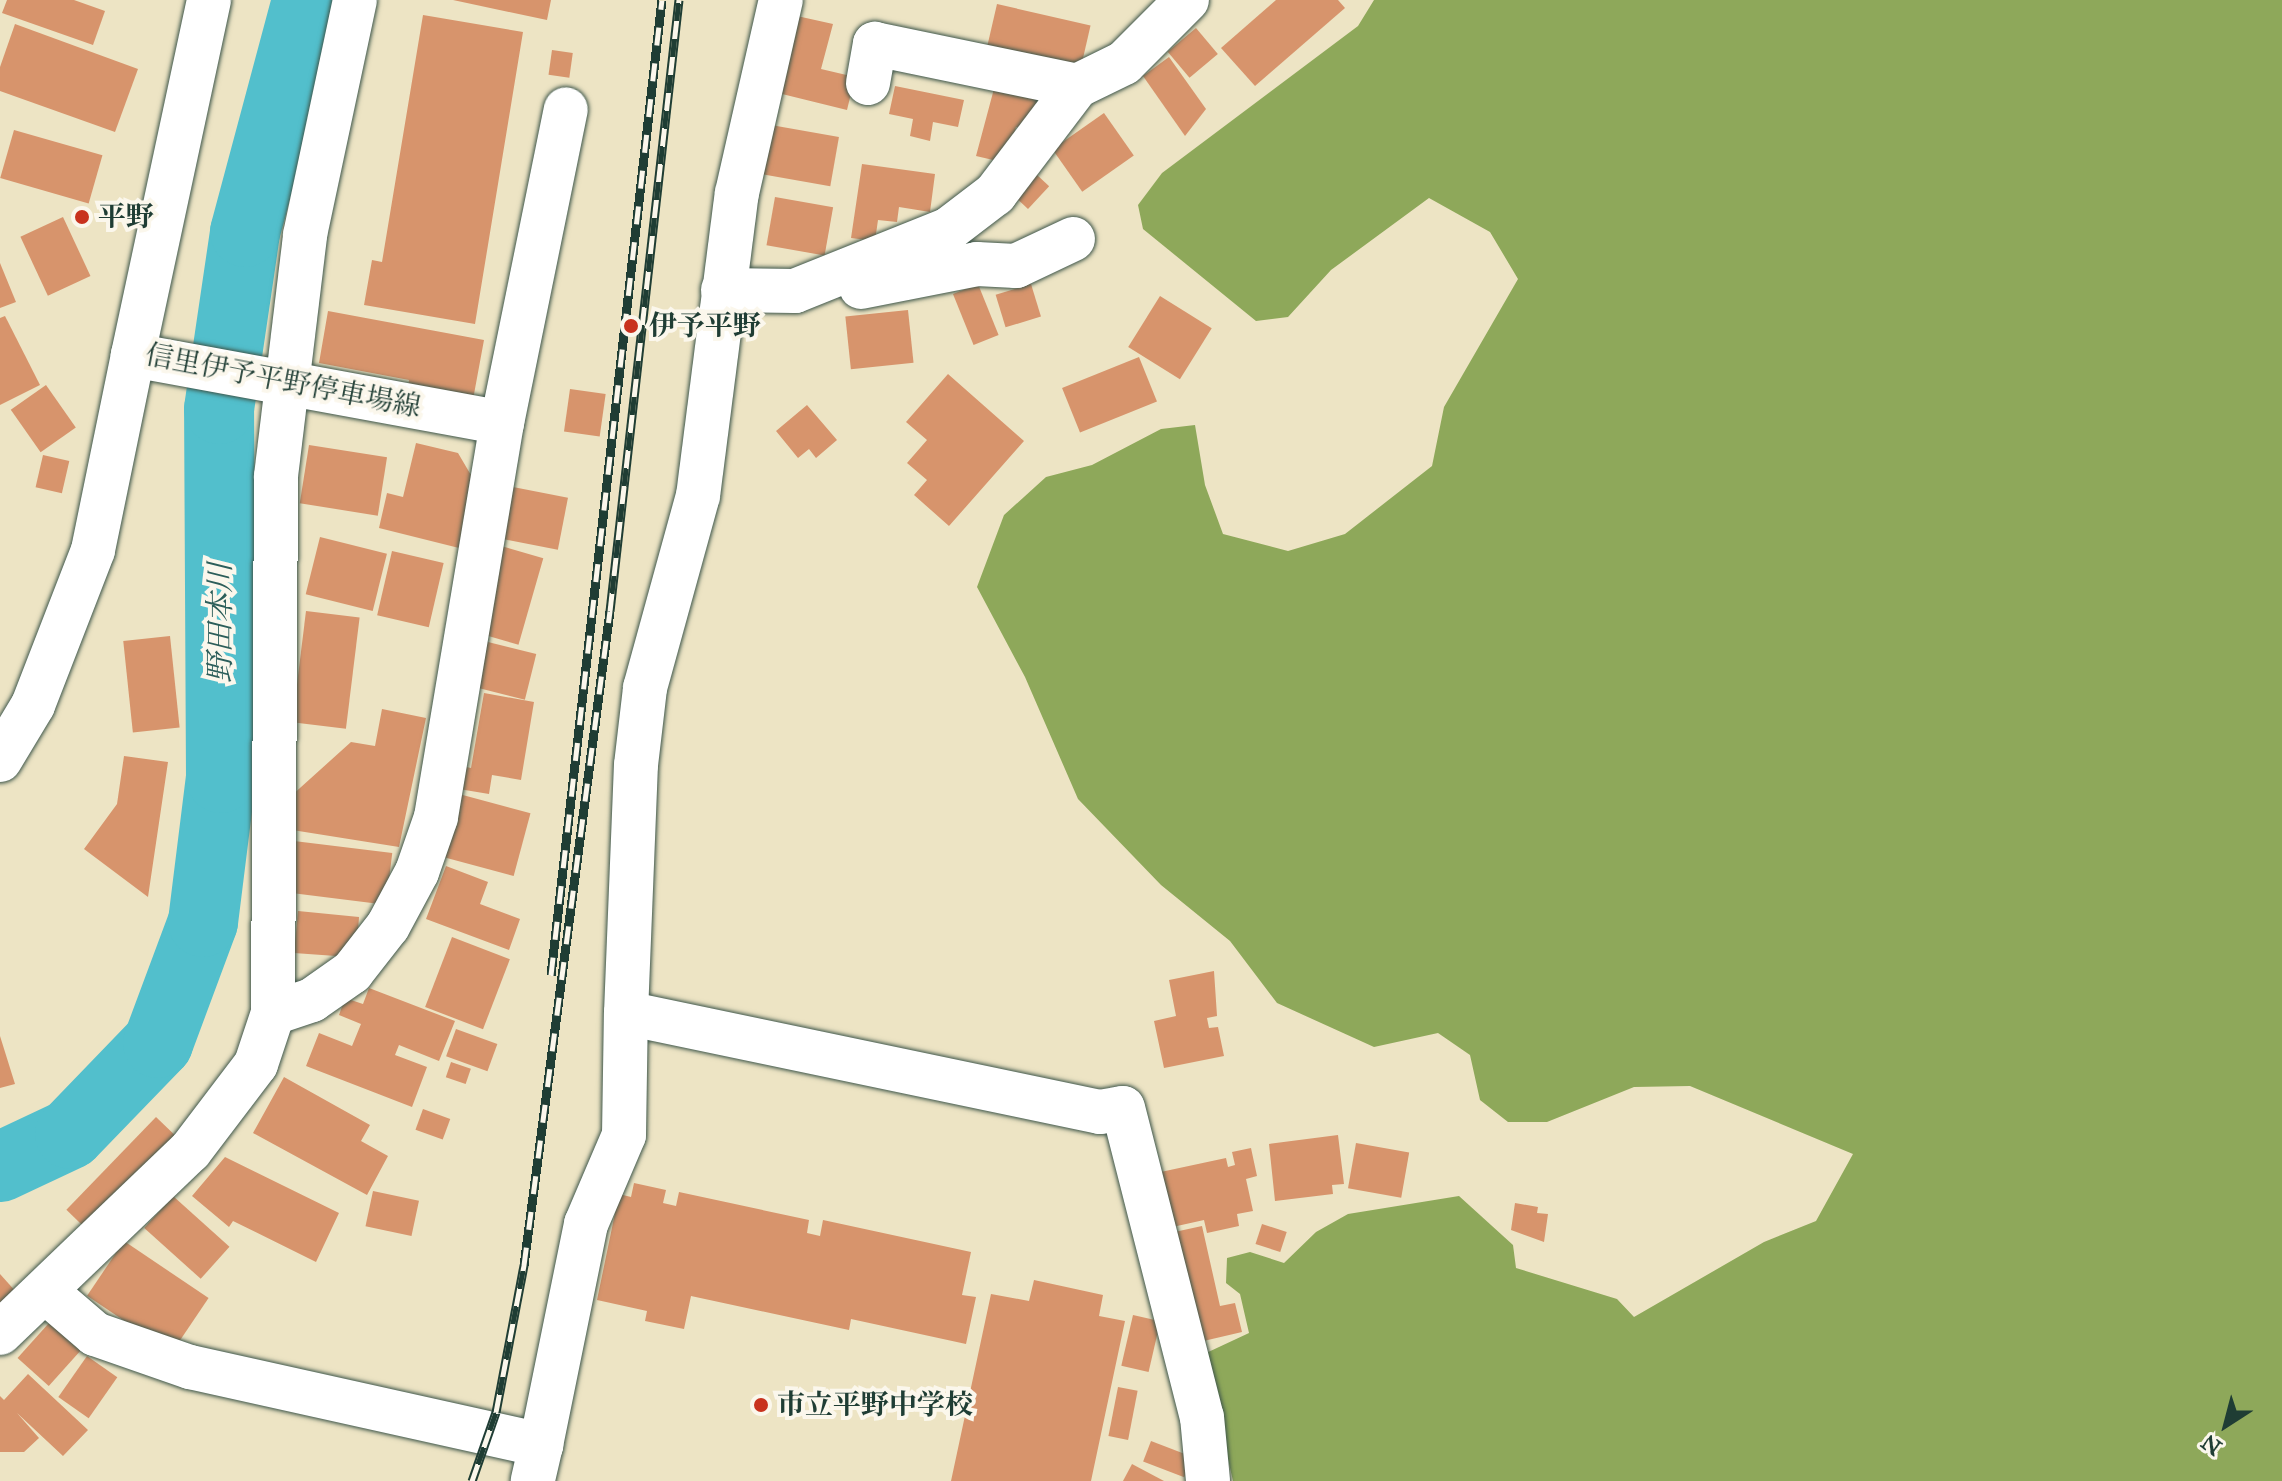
<!DOCTYPE html>
<html>
<head>
<meta charset="utf-8">
<style>
  body { margin:0 }
  #map { position:relative; width:2282px; height:1481px; overflow:hidden; background:#ede4c4; font-family:"IM FELL Great Primer","Noto Serif JP",serif }
  div>[style] { position:absolute }
  [style*='--x'] { left:calc(var(--x)*1px); top:calc(var(--y)*1px); width:calc(var(--w)*1px); rotate:calc(var(--a)*1deg) }
  .forest>* { inset:0; background:#8ea85a }
  .river>* { height:70px; margin:-35px; padding:0 35px; transform-origin:35px; border-radius:35px; background:#52bfcc }
  .building>* { inset:0; background:#d7946c; transform-origin:0 0 }
  .roads { filter:drop-shadow(0 0 2px #3e564a) drop-shadow(0 0 2px #3e564a) }
  .minor>* { height:44px; margin:-22px; padding:0 22px; transform-origin:22px; border-radius:22px; background:#fff }
  .major>* { height:44px; margin:-22px; padding:0 22px; transform-origin:22px; border-radius:22px; background:#fff }
  .rail>* { height:9px; margin-top:-4.5px; transform-origin:0; background:repeating-linear-gradient(90deg,#fbf7ec 0 18px,#1f3d34 0 36px); box-sizing:border-box; border-block:2px solid #1f3d34 }
  .dots>* { width:22px; height:22px; translate:-50% -50%; box-sizing:border-box; border:4px solid #fbf7ec; border-radius:50% }
  span { translate:-50% -50%; white-space:nowrap; text-align:center; line-height:1.15; -webkit-text-stroke:8px #fbf7ec; paint-order:stroke }
  .poi-label { font-size:28px; color:#1f3d34; font-weight:700 }
  .left { translate:0 -50%; text-align:left }
  .street-label { font-size:28px; color:#1f3d34 }
  .water-label { font-size:30px; color:#2c5e5a; font-style:italic }
  .north { position:absolute; left:2186px; top:1385px; width:80px; height:80px; -webkit-text-stroke:6px #fbf7ec; paint-order:stroke; rotate:216deg; font-size:22px; font-weight:700; line-height:32px; text-align:center; color:#1f3d34 }
  .north::after { content:''; display:block; margin:auto; width:28px; height:36px; background:#1f3d34; clip-path:polygon(50% 0,100% 100%,50% 72%,0 100%) }
</style>
</head>
<body>
<div id="map">
  <div class="forest">
    <i style="clip-path:polygon(1374px 0,2282px 0,2282px 1481px,1233px 1481px,1204px 1354px,1249px 1333px,1240px 1294px,1226px 1283px,1227px 1258px,1250px 1252px,1284px 1263px,1316px 1232px,1348px 1214px,1459px 1196px,1513px 1245px,1516px 1268px,1617px 1299px,1634px 1317px,1764px 1242px,1816px 1221px,1853px 1154px,1690px 1086px,1634px 1087px,1547px 1122px,1508px 1122px,1480px 1100px,1470px 1055px,1438px 1033px,1374px 1047px,1277px 1003px,1230px 941px,1161px 885px,1078px 799px,1025px 677px,977px 587px,1004px 515px,1046px 477px,1092px 465px,1161px 429px,1195px 425px,1205px 485px,1223px 534px,1288px 551px,1345px 534px,1432px 466px,1444px 407px,1518px 279px,1490px 232px,1429px 198px,1331px 270px,1288px 317px,1256px 321px,1143px 229px,1138px 205px,1162px 173px,1358px 26px)"></i>
  </div>
  <div class="river">
    <i style="--x:0;--y:1167;--w:77;--a:-25.2"></i>
    <i style="--x:70;--y:1134;--w:127;--a:-46"></i>
    <i style="--x:158;--y:1043;--w:129;--a:-69.6"></i>
    <i style="--x:203;--y:922;--w:145;--a:-82.9"></i>
    <i style="--x:221;--y:778;--w:369;--a:-90.3"></i>
    <i style="--x:219;--y:409;--w:179;--a:-81.6"></i>
    <i style="--x:245;--y:232;--w:240;--a:-75"></i>
  </div>
  <div class="building">
    <i style="clip-path:polygon(7px 0,74px 0,105px 11px,93px 45px,2px 13px)"></i>
    <i style="clip-path:polygon(453px 0,551px 0,547px 20px)"></i>
    <i style="clip-path:polygon(1276px 0,1338px 0,1345px 8px,1255px 86px,1221px 48px)"></i>
    <i style="left:997px;top:4px;width:96px;height:57px;rotate:13deg"></i>
    <i style="clip-path:polygon(423px 15px,523px 32px,475px 324px,364px 305px,372px 260px,382px 262px)"></i>
    <i style="clip-path:polygon(797px 16px,833px 24px,821px 69px,855px 77px,847px 110px,778px 93px)"></i>
    <i style="clip-path:polygon(15px 24px,138px 69px,115px 132px,0 91px,0 67px)"></i>
    <i style="left:1196px;top:28px;width:34px;height:37px;rotate:50deg"></i>
    <i style="left:552px;top:50px;width:21px;height:25px;rotate:8deg"></i>
    <i style="clip-path:polygon(1169px 57px,1206px 109px,1185px 136px,1143px 76px)"></i>
    <i style="clip-path:polygon(995px 85px,1044px 98px,1035px 132px,1016px 127px,1006px 163px,976px 156px)"></i>
    <i style="clip-path:polygon(895px 86px,964px 100px,958px 127px,933px 122px,930px 141px,910px 136px,913px 119px,889px 114px)"></i>
    <i style="left:1104px;top:113px;width:52px;height:63px;rotate:55deg"></i>
    <i style="left:771px;top:125px;width:69px;height:50px;rotate:10deg"></i>
    <i style="left:14px;top:130px;width:92px;height:50px;rotate:16deg"></i>
    <i style="clip-path:polygon(862px 164px,935px 174px,930px 212px,899px 207px,897px 222px,878px 220px,875px 241px,851px 238px)"></i>
    <i style="left:1036px;top:174px;width:18px;height:31px;rotate:43deg"></i>
    <i style="left:775px;top:197px;width:59px;height:49px;rotate:10deg"></i>
    <i style="left:63px;top:217px;width:65px;height:47px;rotate:65deg"></i>
    <i style="clip-path:polygon(0 263px,16px 302px,0 308px)"></i>
    <i style="left:978px;top:284px;width:55px;height:27px;rotate:68deg"></i>
    <i style="left:1031px;top:284px;width:34px;height:37px;rotate:73deg"></i>
    <i style="left:1160px;top:296px;width:61px;height:60px;rotate:32deg"></i>
    <i style="left:908px;top:310px;width:53px;height:63px;rotate:84deg"></i>
    <i style="clip-path:polygon(328px 311px,484px 340px,472px 405px,407px 393px,409px 380px,319px 363px)"></i>
    <i style="clip-path:polygon(5px 316px,40px 385px,0 405px,0 318px)"></i>
    <i style="left:1139px;top:357px;width:48px;height:83px;rotate:68deg"></i>
    <i style="clip-path:polygon(948px 374px,1024px 441px,949px 526px,914px 495px,927px 480px,907px 463px,927px 440px,906px 422px)"></i>
    <i style="left:46px;top:385px;width:52px;height:43px;rotate:55deg"></i>
    <i style="left:570px;top:389px;width:36px;height:43px;rotate:8deg"></i>
    <i style="clip-path:polygon(807px 405px,837px 440px,816px 458px,809px 449px,798px 458px,776px 431px)"></i>
    <i style="clip-path:polygon(416px 443px,458px 453px,478px 487px,463px 549px,379px 528px,387px 493px,403px 497px)"></i>
    <i style="left:309px;top:445px;width:79px;height:59px;rotate:9deg"></i>
    <i style="left:43px;top:455px;width:27px;height:33px;rotate:13deg"></i>
    <i style="left:513px;top:487px;width:56px;height:53px;rotate:11deg"></i>
    <i style="left:320px;top:537px;width:69px;height:59px;rotate:14deg"></i>
    <i style="left:501px;top:546px;width:44px;height:90px;rotate:16deg"></i>
    <i style="left:392px;top:551px;width:53px;height:66px;rotate:13deg"></i>
    <i style="left:306px;top:611px;width:54px;height:112px;rotate:7deg"></i>
    <i style="left:170px;top:636px;width:92px;height:47px;rotate:84deg"></i>
    <i style="left:480px;top:640px;width:58px;height:47px;rotate:14deg"></i>
    <i style="clip-path:polygon(484px 693px,534px 702px,521px 780px,492px 775px,489px 794px,453px 788px,457px 765px,471px 768px)"></i>
    <i style="clip-path:polygon(382px 709px,426px 718px,399px 847px,286px 829px,290px 797px,351px 742px,375px 746px)"></i>
    <i style="clip-path:polygon(124px 756px,168px 762px,148px 897px,84px 849px,117px 804px)"></i>
    <i style="left:459px;top:794px;width:74px;height:65px;rotate:15deg"></i>
    <i style="left:294px;top:841px;width:99px;height:52px;rotate:7deg"></i>
    <i style="clip-path:polygon(446px 866px,488px 882px,480px 904px,520px 919px,509px 950px,426px 919px)"></i>
    <i style="clip-path:polygon(298px 911px,359px 917px,357px 945px,336px 956px,294px 953px)"></i>
    <i style="left:452px;top:937px;width:62px;height:75px;rotate:21deg"></i>
    <i style="clip-path:polygon(1214px 971px,1217px 1016px,1207px 1018px,1209px 1028px,1218px 1027px,1224px 1056px,1164px 1068px,1154px 1021px,1176px 1016px,1169px 980px)"></i>
    <i style="clip-path:polygon(369px 988px,455px 1021px,439px 1061px,399px 1045px,395px 1055px,427px 1067px,412px 1107px,306px 1066px,319px 1033px,352px 1046px,361px 1024px,339px 1015px,345px 998px,363px 1004px)"></i>
    <i style="left:456px;top:1029px;width:44px;height:29px;rotate:20deg"></i>
    <i style="clip-path:polygon(0 1036px,15px 1084px,0 1088px)"></i>
    <i style="left:451px;top:1062px;width:21px;height:16px;rotate:19deg"></i>
    <i style="clip-path:polygon(284px 1077px,370px 1125px,361px 1141px,388px 1156px,367px 1195px,253px 1133px)"></i>
    <i style="left:423px;top:1109px;width:29px;height:22px;rotate:20deg"></i>
    <i style="left:156px;top:1117px;width:30px;height:129px;rotate:44deg"></i>
    <i style="clip-path:polygon(1338px 1135px,1344px 1184px,1332px 1185px,1333px 1194px,1275px 1201px,1269px 1144px)"></i>
    <i style="left:1356px;top:1143px;width:54px;height:46px;rotate:10deg"></i>
    <i style="clip-path:polygon(1251px 1148px,1257px 1176px,1246px 1179px,1253px 1211px,1237px 1214px,1239px 1226px,1207px 1233px,1204px 1220px,1168px 1228px,1156px 1173px,1226px 1158px,1228px 1167px,1235px 1165px,1232px 1152px)"></i>
    <i style="clip-path:polygon(225px 1157px,339px 1213px,316px 1262px,233px 1221px,229px 1227px,192px 1196px)"></i>
    <i style="clip-path:polygon(634px 1183px,666px 1190px,663px 1203px,676px 1206px,679px 1192px,809px 1220px,807px 1233px,820px 1236px,823px 1220px,971px 1252px,962px 1295px,976px 1297px,966px 1344px,851px 1319px,849px 1330px,691px 1296px,684px 1329px,645px 1321px,647px 1311px,597px 1300px,619px 1194px,631px 1197px)"></i>
    <i style="left:373px;top:1191px;width:47px;height:36px;rotate:12deg"></i>
    <i style="left:173px;top:1196px;width:76px;height:43px;rotate:42deg"></i>
    <i style="clip-path:polygon(1515px 1203px,1538px 1207px,1537px 1213px,1548px 1214px,1544px 1242px,1511px 1230px)"></i>
    <i style="left:1262px;top:1224px;width:26px;height:21px;rotate:18deg"></i>
    <i style="clip-path:polygon(1202px 1226px,1220px 1306px,1235px 1303px,1242px 1332px,1195px 1343px,1170px 1233px)"></i>
    <i style="left:124px;top:1241px;width:102px;height:66px;rotate:34deg"></i>
    <i style="clip-path:polygon(0 1274px,26px 1303px,0 1327px)"></i>
    <i style="clip-path:polygon(1034px 1280px,1103px 1295px,1099px 1316px,1125px 1321px,1091px 1481px,951px 1481px,991px 1294px,1029px 1301px)"></i>
    <i style="left:1133px;top:1315px;width:28px;height:52px;rotate:13deg"></i>
    <i style="left:49px;top:1323px;width:42px;height:47px;rotate:42deg"></i>
    <i style="left:87px;top:1356px;width:37px;height:50px;rotate:35deg"></i>
    <i style="clip-path:polygon(28px 1374px,88px 1430px,63px 1456px,17px 1413px,39px 1438px,24px 1452px,0 1452px,0 1396px,4px 1400px)"></i>
    <i style="left:1118px;top:1387px;width:20px;height:50px;rotate:11deg"></i>
    <i style="left:1151px;top:1441px;width:44px;height:22px;rotate:21deg"></i>
    <i style="clip-path:polygon(1132px 1464px,1164px 1481px,1123px 1481px)"></i>
  </div>
  <div class="roads">
    <div class="minor">
      <i style="--x:868;--y:83;--w:40;--a:-80"></i>
      <i style="--x:875;--y:44;--w:206;--a:11.7"></i>
      <i style="--x:1077;--y:86;--w:52;--a:-26.1"></i>
      <i style="--x:1124;--y:63;--w:89;--a:-45"></i>
      <i style="--x:861;--y:287;--w:118;--a:-11.2"></i>
      <i style="--x:977;--y:264;--w:39;--a:3"></i>
      <i style="--x:1016;--y:266;--w:63;--a:-25.3"></i>
      <i style="--x:723;--y:290;--w:72;--a:0.8"></i>
      <i style="--x:795;--y:291;--w:166;--a:-21.9"></i>
      <i style="--x:949;--y:229;--w:58;--a:-37.3"></i>
      <i style="--x:995;--y:194;--w:136;--a:-52.8"></i>
      <i style="--x:0;--y:760;--w:64;--a:-59"></i>
      <i style="--x:33;--y:705;--w:166;--a:-68.8"></i>
      <i style="--x:93;--y:550;--w:199;--a:-78.4"></i>
      <i style="--x:273;--y:1013;--w:41;--a:-18.4"></i>
      <i style="--x:312;--y:1000;--w:49;--a:-35"></i>
      <i style="--x:352;--y:972;--w:58;--a:-52"></i>
      <i style="--x:388;--y:926;--w:61;--a:-61.8"></i>
      <i style="--x:417;--y:872;--w:58;--a:-70.9"></i>
      <i style="--x:436;--y:817;--w:399;--a:-80.5"></i>
      <i style="--x:502;--y:423;--w:320;--a:-78.5"></i>
      <i style="--x:626;--y:1013;--w:248;--a:-87.7"></i>
      <i style="--x:636;--y:765;--w:78;--a:-83.3"></i>
      <i style="--x:645;--y:688;--w:199;--a:-74.6"></i>
      <i style="--x:698;--y:496;--w:305;--a:-82.7"></i>
      <i style="--x:737;--y:193;--w:198;--a:-77.2"></i>
      <i style="--x:45;--y:1291;--w:66;--a:40.7"></i>
      <i style="--x:95;--y:1334;--w:101;--a:19.2"></i>
      <i style="--x:190;--y:1367;--w:360;--a:12.5"></i>
      <i style="--x:541;--y:1445;--w:37;--a:103"></i>
      <i style="--x:0;--y:1333;--w:263;--a:-43.8"></i>
      <i style="--x:190;--y:1151;--w:109;--a:-52.8"></i>
      <i style="--x:256;--y:1064;--w:54;--a:-71.6"></i>
      <i style="--x:273;--y:1013;--w:537;--a:-89.68"></i>
      <i style="--x:276;--y:476;--w:243;--a:-83.1"></i>
      <i style="--x:305;--y:235;--w:240;--a:-78"></i>
      <i style="--x:541;--y:1445;--w:226;--a:-78.5"></i>
      <i style="--x:586;--y:1224;--w:97;--a:-66.9"></i>
      <i style="--x:624;--y:1135;--w:122;--a:-89.1"></i>
      <i style="--x:626;--y:1013;--w:484;--a:11.8"></i>
      <i style="--x:1100;--y:1112;--w:23;--a:-10"></i>
      <i style="--x:1123;--y:1108;--w:319;--a:75.7"></i>
      <i style="--x:1202;--y:1417;--w:64;--a:84.6"></i>
    </div>
    <div class="major">
      <i style="--x:209;--y:0;--w:363;--a:102.1"></i>
      <i style="--x:133;--y:355;--w:375;--a:10.4"></i>
    </div>
  </div>
  <div class="rail">
    <i style="--x:551;--y:975;--w:981;--a:-83.51"></i>
    <i style="--x:472;--y:1481;--w:73;--a:-70.8"></i>
    <i style="--x:496;--y:1412;--w:150;--a:-79.2"></i>
    <i style="--x:524;--y:1265;--w:660;--a:-82.51"></i>
    <i style="--x:610;--y:611;--w:615;--a:-83.56"></i>
  </div>
  <div class="dots">
    <i style="left:82px;top:217px;background:#c8321e"></i>
    <i style="left:631px;top:326px;background:#c8321e"></i>
    <i style="left:761px;top:1405px;background:#c8321e"></i>
  </div>
  <div class="poi-label">
    <span class="left" style="left:98px;top:217px">平野</span>
    <span class="left" style="left:649px;top:326px">伊予平野</span>
    <span class="left" style="left:777px;top:1405px">市立平野中学校</span>
  </div>
  <div class="street-label">
    <span style="left:283px;top:381px;rotate:11deg">信里伊予平野停車場線</span>
  </div>
  <div class="water-label">
    <span style="left:220px;top:623px;rotate:-90deg">野田本川</span>
  </div>
  <div class="north">N</div>
</div>
</body>
</html>
